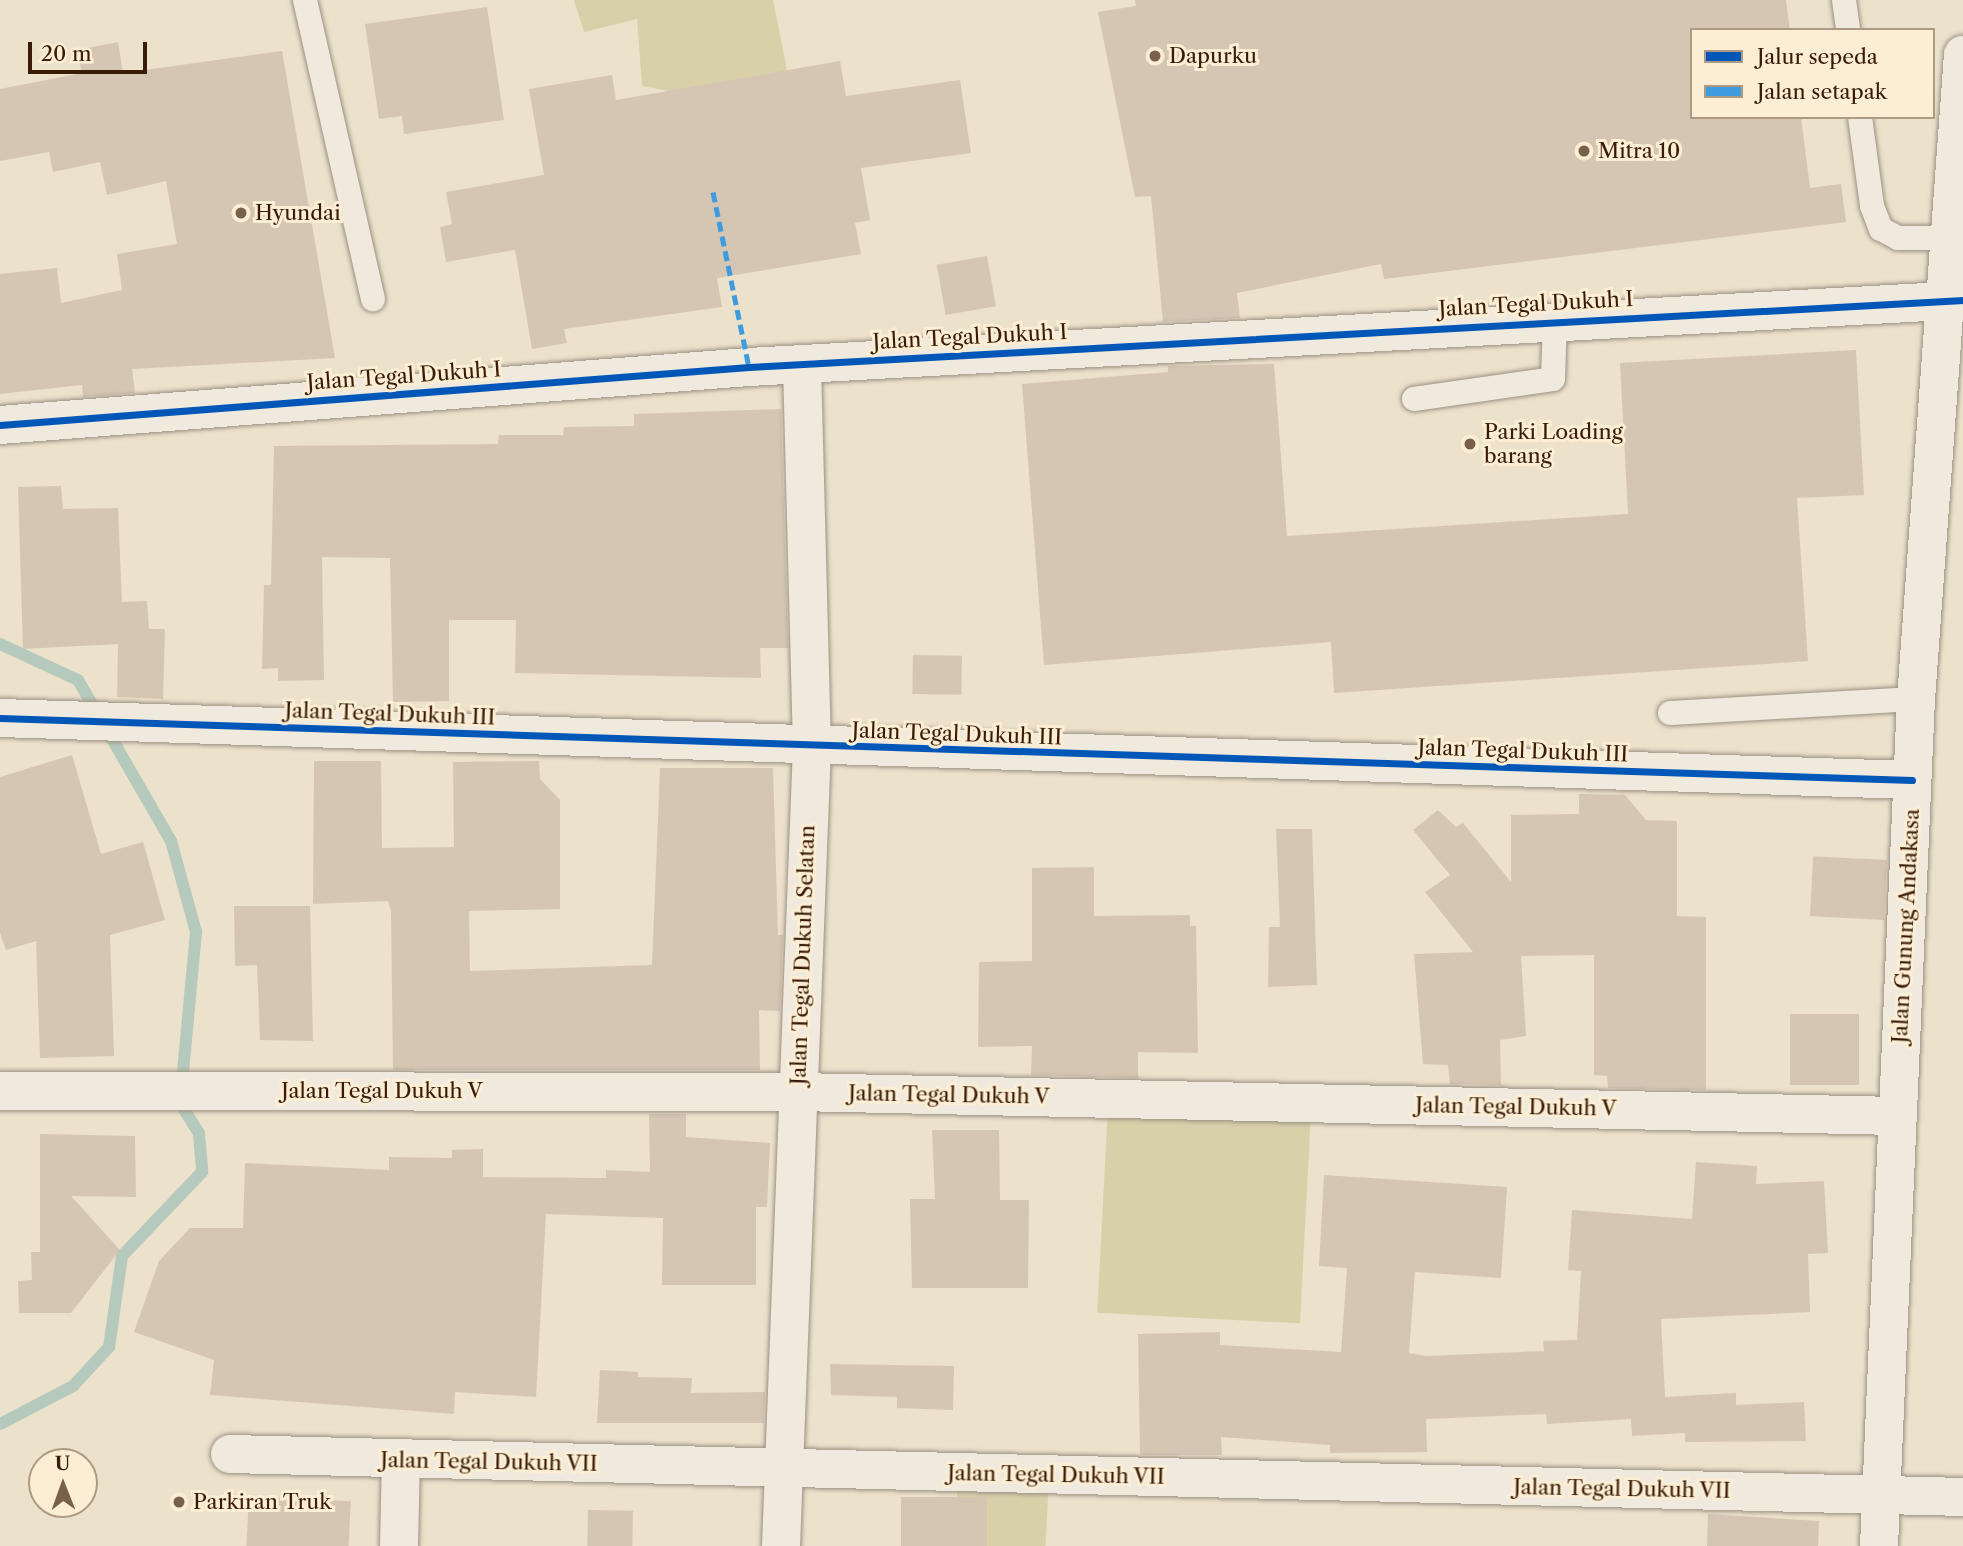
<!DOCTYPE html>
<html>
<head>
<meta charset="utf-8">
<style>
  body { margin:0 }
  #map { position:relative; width:1963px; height:1546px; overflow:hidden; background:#ece1cb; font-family:"Libre Caslon Text",serif }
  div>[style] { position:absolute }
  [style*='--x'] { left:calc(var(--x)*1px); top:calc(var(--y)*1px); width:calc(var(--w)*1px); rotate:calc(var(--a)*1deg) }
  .green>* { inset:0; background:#d7d0a9; transform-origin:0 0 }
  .stream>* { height:12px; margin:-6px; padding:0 6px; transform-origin:6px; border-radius:6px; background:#b5c9bc }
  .building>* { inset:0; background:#d5c6b4; transform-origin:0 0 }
  .roads { filter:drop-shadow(0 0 2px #9b9182) drop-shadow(0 0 2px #9b9182) }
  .service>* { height:24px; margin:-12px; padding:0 12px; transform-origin:12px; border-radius:12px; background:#efe9de }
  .minor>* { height:38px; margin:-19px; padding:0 19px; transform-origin:19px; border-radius:19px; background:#efe9de }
  .tertiary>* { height:38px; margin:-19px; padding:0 19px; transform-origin:19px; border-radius:19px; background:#efe9de }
  .quiet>* { height:5px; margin-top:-2.5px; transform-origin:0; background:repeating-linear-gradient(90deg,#3e9bdd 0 10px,transparent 0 15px) }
  .cycleway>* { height:7px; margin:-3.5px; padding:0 3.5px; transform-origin:3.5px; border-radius:3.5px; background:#0057b8 }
  .dots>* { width:19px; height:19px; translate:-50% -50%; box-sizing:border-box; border:4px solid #fceed4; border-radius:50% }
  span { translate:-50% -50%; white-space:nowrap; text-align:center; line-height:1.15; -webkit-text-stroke:6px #fceed4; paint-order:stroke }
  .poi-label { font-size:21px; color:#391b08 }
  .left { translate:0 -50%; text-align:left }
  .street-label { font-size:21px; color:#391b08 }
  .legend { position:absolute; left:1690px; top:28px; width:245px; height:91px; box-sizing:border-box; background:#fceed4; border:2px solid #ae9a82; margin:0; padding:9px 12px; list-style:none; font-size:21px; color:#391b08 }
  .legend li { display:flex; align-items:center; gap:14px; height:35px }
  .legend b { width:35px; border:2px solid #ae9a82 }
  .north { position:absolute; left:28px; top:1448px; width:70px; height:70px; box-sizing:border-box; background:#fceed4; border:2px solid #ae9a82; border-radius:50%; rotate:359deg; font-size:19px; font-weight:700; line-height:28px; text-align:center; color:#391b08 }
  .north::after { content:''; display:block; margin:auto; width:24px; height:32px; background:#78604c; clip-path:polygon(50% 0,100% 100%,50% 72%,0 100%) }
  .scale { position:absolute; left:28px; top:42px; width:119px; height:32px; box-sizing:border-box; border:4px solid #391b08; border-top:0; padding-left:9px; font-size:21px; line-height:24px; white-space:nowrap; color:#391b08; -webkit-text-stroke:5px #fceed4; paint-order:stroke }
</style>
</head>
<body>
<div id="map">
  <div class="green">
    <i style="clip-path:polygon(574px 0,773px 0,787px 70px,701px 97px,642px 86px,637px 19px,584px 32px)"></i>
    <i style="left:1108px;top:1107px;width:203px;height:206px;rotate:3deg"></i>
    <i style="left:958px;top:1476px;width:91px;height:70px;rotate:3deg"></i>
  </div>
  <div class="stream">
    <i style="--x:0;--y:644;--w:86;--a:24.8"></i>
    <i style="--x:78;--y:680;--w:186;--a:60"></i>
    <i style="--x:171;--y:841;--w:94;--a:74.6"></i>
    <i style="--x:196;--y:932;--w:172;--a:95.3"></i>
    <i style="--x:180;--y:1103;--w:36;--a:58"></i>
    <i style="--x:199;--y:1134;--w:38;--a:85"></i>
    <i style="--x:202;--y:1172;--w:116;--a:133.6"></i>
    <i style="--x:122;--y:1256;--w:92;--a:98.1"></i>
    <i style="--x:109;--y:1347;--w:53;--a:132.7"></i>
    <i style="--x:73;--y:1386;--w:82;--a:152.5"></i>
  </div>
  <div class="building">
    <i style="clip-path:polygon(1135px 0,1786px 0,1790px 30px,1692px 30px,1692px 117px,1801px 117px,1810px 188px,1841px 184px,1846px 222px,1384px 279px,1381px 264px,1237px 293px,1240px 318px,1163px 322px,1151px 196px,1135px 197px,1098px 12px,1136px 6px)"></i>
    <i style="clip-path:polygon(487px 7px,504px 120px,404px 134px,402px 116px,379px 119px,365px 24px)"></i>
    <i style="clip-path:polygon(118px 42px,123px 73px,282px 51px,335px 358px,132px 369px,135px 393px,83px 397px,82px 385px,0 394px,0 274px,57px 268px,61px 303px,122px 290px,117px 254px,177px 244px,166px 181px,107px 195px,100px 162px,53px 172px,49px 152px,0 161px,0 89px,82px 73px,77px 50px)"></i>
    <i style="clip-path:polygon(840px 61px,846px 96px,960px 80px,971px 153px,861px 168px,870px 220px,855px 223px,861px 254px,717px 278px,722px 307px,564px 329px,567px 343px,532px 349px,515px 250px,446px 262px,440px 227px,452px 224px,446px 192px,544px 175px,529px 89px,612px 75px,616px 100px)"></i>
    <i style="left:987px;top:256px;width:51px;height:51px;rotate:80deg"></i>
    <i style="clip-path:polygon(1856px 350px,1864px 495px,1797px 498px,1808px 661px,1334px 693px,1331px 642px,1044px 665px,1022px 384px,1168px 372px,1168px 366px,1274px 364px,1287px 536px,1628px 514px,1620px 363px)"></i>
    <i style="clip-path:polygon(781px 409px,788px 648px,760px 648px,761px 678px,515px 673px,516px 620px,449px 620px,449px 701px,393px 702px,390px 558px,322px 557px,324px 680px,278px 681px,278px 668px,262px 669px,264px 585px,271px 585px,274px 446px,498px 444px,499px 435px,563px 435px,564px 427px,634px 426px,634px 414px)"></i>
    <i style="clip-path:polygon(61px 486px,63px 509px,118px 508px,122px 602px,147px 601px,149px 629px,165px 629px,163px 699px,117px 697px,118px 644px,23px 649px,18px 487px)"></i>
    <i style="left:913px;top:655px;width:49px;height:39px;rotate:1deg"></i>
    <i style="clip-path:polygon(72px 755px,101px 854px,143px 842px,165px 920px,110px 935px,114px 1056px,40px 1058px,36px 941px,6px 950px,0 933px,0 777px)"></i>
    <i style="clip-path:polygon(314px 761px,381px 761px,382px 848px,454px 847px,453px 762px,539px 761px,540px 779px,560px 800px,560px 909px,469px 911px,470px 971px,652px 965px,660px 768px,773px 768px,778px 935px,783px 935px,780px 1011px,759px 1010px,760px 1070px,393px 1070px,391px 911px,388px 901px,313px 904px)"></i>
    <i style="clip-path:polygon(1579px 794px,1625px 795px,1646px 820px,1677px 821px,1677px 916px,1706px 917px,1706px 1090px,1608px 1088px,1607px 1076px,1594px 1075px,1594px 955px,1521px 956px,1526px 1036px,1500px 1040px,1501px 1085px,1450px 1084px,1448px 1065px,1423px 1064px,1414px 954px,1473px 952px,1425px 892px,1450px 875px,1413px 830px,1438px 810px,1456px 827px,1463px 823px,1511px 882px,1511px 815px,1579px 814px)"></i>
    <i style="clip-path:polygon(1276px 829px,1312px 829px,1317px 985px,1268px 987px,1269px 927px,1280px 927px)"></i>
    <i style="left:1887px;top:860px;width:60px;height:74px;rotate:93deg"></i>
    <i style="clip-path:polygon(1094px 867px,1094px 916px,1190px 915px,1190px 926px,1196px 926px,1198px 1053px,1138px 1052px,1138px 1078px,1031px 1075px,1032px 1046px,978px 1047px,979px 962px,1032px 961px,1032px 868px)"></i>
    <i style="clip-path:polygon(234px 906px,310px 906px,313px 1041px,260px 1040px,257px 965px,235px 966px)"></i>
    <i style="left:1790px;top:1014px;width:69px;height:71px"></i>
    <i style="clip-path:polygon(649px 1114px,686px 1114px,686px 1137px,770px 1143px,767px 1207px,756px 1207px,756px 1285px,662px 1285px,663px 1218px,546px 1214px,536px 1397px,455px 1392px,454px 1414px,210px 1395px,214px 1360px,134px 1332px,159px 1261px,190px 1228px,243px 1228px,245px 1163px,389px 1170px,389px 1157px,452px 1158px,452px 1150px,483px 1149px,483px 1177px,606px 1178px,606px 1170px,650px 1172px)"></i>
    <i style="clip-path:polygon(932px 1130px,999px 1130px,1000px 1200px,1029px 1200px,1028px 1288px,912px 1288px,910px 1199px,935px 1199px)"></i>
    <i style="clip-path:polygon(40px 1134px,135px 1136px,136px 1197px,71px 1196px,120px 1250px,71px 1313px,19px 1313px,18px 1281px,32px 1280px,31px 1252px,40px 1252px)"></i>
    <i style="clip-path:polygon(1696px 1162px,1757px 1166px,1756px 1184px,1824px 1181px,1828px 1253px,1808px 1254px,1810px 1312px,1661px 1319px,1665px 1397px,1736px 1393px,1736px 1405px,1804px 1402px,1806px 1441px,1685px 1442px,1685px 1433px,1632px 1436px,1631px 1419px,1547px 1424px,1546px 1414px,1426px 1419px,1427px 1452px,1330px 1453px,1330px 1445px,1221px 1437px,1222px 1455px,1140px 1455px,1138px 1334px,1220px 1332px,1220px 1345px,1341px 1352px,1347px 1268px,1319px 1266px,1324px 1175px,1507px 1187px,1501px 1278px,1415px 1272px,1409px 1353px,1426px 1356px,1544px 1351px,1543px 1341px,1577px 1340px,1581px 1271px,1568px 1270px,1572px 1210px,1692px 1219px)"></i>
    <i style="clip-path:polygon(830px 1364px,954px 1366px,953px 1410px,897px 1408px,897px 1397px,831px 1395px)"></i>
    <i style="clip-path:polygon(600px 1370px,638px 1372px,638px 1377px,692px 1378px,691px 1393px,765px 1392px,764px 1423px,597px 1423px)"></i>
    <i style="left:249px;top:1496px;width:102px;height:50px;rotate:3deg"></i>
    <i style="left:901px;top:1497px;width:86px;height:49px"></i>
    <i style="left:588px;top:1510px;width:45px;height:36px;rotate:1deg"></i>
    <i style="clip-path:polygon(1708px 1514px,1819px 1521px,1818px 1546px,1707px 1546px)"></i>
  </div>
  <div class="roads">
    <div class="service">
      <i style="--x:305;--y:0;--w:307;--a:77.2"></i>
      <i style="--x:1844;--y:0;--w:30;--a:82"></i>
      <i style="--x:1860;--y:117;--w:90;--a:82.3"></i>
      <i style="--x:1872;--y:206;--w:25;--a:69"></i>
      <i style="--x:1881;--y:229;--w:19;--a:28"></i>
      <i style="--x:1898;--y:238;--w:51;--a:0"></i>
      <i style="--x:1414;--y:399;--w:140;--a:-8.2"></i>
      <i style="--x:1553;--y:379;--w:59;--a:-88.1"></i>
      <i style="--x:1670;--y:713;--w:246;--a:-3.3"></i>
    </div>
    <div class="minor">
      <i style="--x:0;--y:425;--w:751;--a:-4.43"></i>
      <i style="--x:749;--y:367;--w:1216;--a:-3.16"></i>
      <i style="--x:0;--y:718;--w:1913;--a:1.86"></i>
      <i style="--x:0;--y:1091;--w:797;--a:0.07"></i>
      <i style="--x:797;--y:1092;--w:1100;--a:1.25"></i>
      <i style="--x:230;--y:1454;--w:1734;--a:1.42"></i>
      <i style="--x:399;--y:1546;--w:85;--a:-88.7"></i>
      <i style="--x:781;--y:1546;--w:800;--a:-87.78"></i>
      <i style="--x:812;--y:747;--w:383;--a:-91.5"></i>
    </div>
    <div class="tertiary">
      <i style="--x:1879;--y:1546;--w:848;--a:-87.5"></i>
      <i style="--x:1916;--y:699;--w:646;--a:-85.83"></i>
    </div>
  </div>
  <div class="quiet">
    <i style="--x:713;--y:192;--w:179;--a:78.4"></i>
  </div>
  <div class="cycleway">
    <i style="--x:0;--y:425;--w:751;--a:-4.43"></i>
    <i style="--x:749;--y:367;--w:1216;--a:-3.16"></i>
    <i style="--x:0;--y:718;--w:1913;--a:1.86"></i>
  </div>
  <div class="dots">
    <i style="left:1155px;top:56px;background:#78604c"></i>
    <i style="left:1584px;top:151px;background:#78604c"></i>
    <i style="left:241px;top:213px;background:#78604c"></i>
    <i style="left:1470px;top:444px;background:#78604c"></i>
    <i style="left:179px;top:1502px;background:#78604c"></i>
  </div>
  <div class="poi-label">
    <span class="left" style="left:1169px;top:56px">Dapurku</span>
    <span class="left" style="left:1598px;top:151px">Mitra 10</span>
    <span class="left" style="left:255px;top:213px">Hyundai</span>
    <span class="left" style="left:1484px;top:444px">Parki Loading<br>barang</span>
    <span class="left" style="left:193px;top:1502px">Parkiran Truk</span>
  </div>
  <div class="street-label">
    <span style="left:1536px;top:304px;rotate:-3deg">Jalan Tegal Dukuh I</span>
    <span style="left:970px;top:337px;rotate:-3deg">Jalan Tegal Dukuh I</span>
    <span style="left:404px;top:376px;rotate:-4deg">Jalan Tegal Dukuh I</span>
    <span style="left:390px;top:714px;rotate:2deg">Jalan Tegal Dukuh III</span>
    <span style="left:957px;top:734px;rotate:2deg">Jalan Tegal Dukuh III</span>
    <span style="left:1523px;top:751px;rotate:2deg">Jalan Tegal Dukuh III</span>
    <span style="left:1906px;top:926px;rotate:-87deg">Jalan Gunung Andakasa</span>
    <span style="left:803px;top:955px;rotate:-88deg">Jalan Tegal Dukuh Selatan</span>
    <span style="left:382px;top:1091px">Jalan Tegal Dukuh V</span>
    <span style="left:949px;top:1095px;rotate:1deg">Jalan Tegal Dukuh V</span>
    <span style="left:1516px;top:1107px;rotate:1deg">Jalan Tegal Dukuh V</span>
    <span style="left:489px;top:1462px;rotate:1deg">Jalan Tegal Dukuh VII</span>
    <span style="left:1056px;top:1475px;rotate:1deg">Jalan Tegal Dukuh VII</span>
    <span style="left:1622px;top:1489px;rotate:1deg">Jalan Tegal Dukuh VII</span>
  </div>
  <ul class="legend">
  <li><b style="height:9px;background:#0057b8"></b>Jalur sepeda</li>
  <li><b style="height:9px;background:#3e9bdd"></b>Jalan setapak</li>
  </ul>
  <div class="north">U</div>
  <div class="scale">20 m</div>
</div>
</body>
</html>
